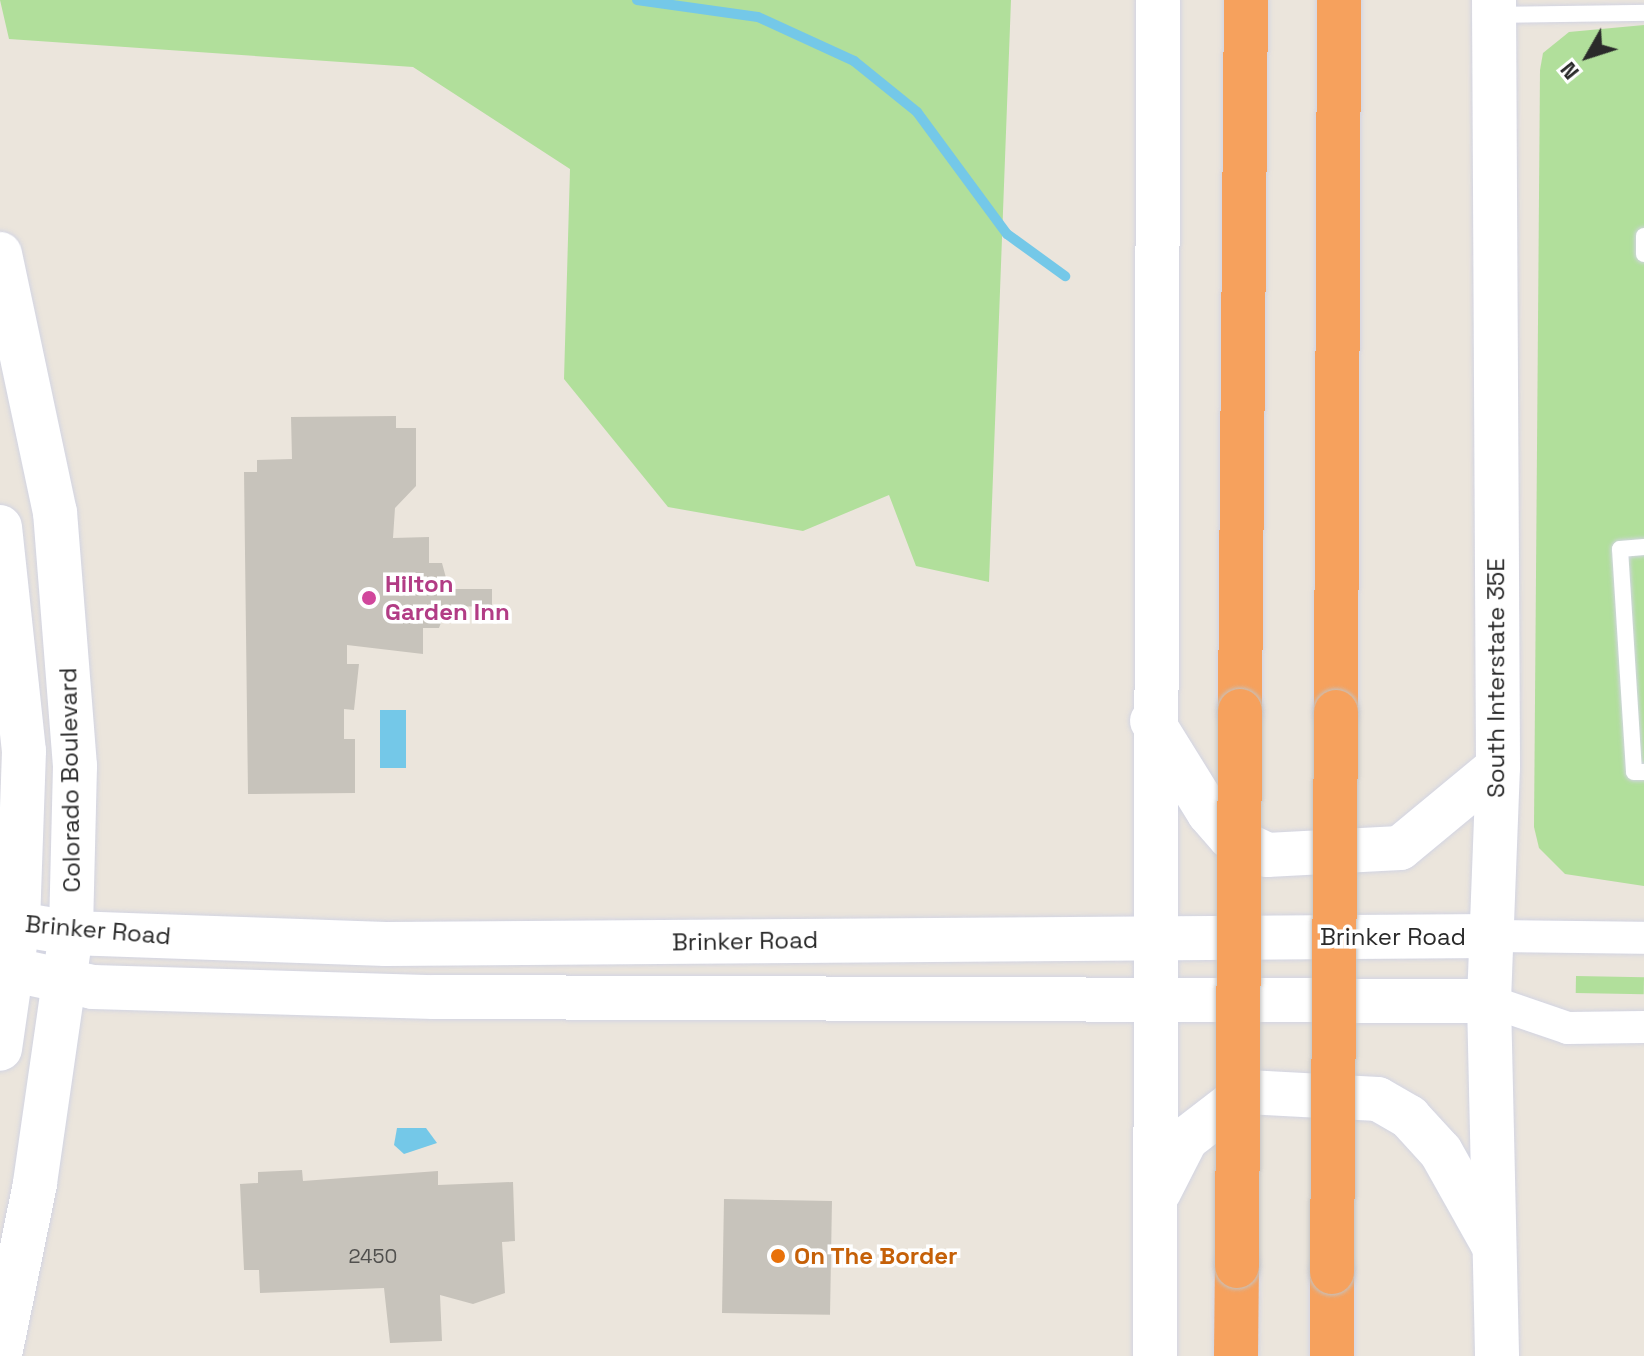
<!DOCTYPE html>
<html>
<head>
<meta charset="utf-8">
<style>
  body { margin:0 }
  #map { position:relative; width:1644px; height:1356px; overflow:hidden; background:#ebe5dc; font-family:"Space Grotesk",sans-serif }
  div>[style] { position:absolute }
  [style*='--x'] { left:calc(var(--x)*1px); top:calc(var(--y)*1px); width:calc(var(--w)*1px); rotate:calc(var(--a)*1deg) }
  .green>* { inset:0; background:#b1df9b; transform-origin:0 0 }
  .water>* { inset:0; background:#74c8e8; transform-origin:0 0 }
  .stream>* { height:10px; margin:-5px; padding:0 5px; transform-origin:5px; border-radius:5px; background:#74c8e8 }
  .building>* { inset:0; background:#c7c3bb; transform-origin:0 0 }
  .roads { filter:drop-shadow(0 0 2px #d2d4e2) drop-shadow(0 0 2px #d2d4e2) }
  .lane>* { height:16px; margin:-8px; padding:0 8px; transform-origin:8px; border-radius:8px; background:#fff }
  .street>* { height:32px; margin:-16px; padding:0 16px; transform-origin:16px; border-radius:16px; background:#fff }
  .secondary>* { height:44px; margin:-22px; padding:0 22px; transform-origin:22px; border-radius:22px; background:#fff }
  .highway>* { height:44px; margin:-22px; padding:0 22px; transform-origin:22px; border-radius:22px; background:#f6a15d }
  .bridges { filter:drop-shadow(0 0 2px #c3c3c3) drop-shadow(0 0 2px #c3c3c3) }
  .highway-bridge>* { height:44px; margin:-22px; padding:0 22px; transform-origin:22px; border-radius:22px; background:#f6a15d }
  .dots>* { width:22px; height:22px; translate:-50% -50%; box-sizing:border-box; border:4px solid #fff; border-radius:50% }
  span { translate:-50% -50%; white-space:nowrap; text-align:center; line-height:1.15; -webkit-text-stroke:7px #fff; paint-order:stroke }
  .number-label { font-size:20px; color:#51504e }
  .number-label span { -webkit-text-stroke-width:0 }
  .hotel-label { font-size:24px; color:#b23c85; font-weight:700 }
  .left { translate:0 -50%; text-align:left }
  .street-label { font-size:24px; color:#2a2a2a }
  .food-label { font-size:24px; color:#c56008; font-weight:700 }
  .north { position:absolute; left:1548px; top:16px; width:80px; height:80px; -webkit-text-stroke:6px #fff; paint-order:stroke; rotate:231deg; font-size:22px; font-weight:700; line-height:32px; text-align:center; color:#2a2a2a }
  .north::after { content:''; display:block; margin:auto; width:28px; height:36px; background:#2a2a2a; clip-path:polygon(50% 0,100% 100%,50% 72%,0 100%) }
</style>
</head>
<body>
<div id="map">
  <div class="green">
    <i style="clip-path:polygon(0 0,1011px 0,989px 582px,916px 566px,889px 495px,803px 531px,668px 507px,564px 379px,570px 169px,413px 67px,9px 39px)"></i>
    <i style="clip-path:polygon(1644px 25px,1644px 886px,1565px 874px,1539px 848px,1534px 827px,1540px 70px,1543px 53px,1569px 32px)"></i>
    <i style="left:1576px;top:976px;width:68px;height:17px;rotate:1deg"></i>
  </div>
  <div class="water">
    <i style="left:380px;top:710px;width:26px;height:58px"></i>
    <i style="clip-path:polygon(397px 1128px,426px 1128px,437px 1143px,404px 1154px,394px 1145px)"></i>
  </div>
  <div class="stream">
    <i style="--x:637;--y:0;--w:122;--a:8"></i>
    <i style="--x:758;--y:17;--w:106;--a:24.6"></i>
    <i style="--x:854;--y:61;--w:81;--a:39"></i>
    <i style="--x:917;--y:112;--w:152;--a:53.6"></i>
    <i style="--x:1007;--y:234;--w:72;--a:35.9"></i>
  </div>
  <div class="building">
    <i style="clip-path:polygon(396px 416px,396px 428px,416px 428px,416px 486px,395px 508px,393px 538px,429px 537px,429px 563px,442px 563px,449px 589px,492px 589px,492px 606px,447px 607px,439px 628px,423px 628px,423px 654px,347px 645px,347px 664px,359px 664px,354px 710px,344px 709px,344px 739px,355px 739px,355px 793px,248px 794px,244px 472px,257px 472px,257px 460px,292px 459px,291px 417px)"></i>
    <i style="clip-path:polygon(302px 1170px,303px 1181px,438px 1171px,438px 1185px,513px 1182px,515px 1241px,502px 1242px,505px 1293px,473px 1304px,440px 1295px,442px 1341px,390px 1343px,384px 1288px,260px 1293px,259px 1270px,244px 1270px,240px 1184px,258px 1183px,258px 1172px)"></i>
    <i style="left:724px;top:1199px;width:108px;height:114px;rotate:1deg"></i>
  </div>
  <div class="roads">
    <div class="lane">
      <i style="--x:1498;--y:15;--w:146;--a:-0.8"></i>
      <i style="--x:1644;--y:236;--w:18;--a:90"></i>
      <i style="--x:1644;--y:547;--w:24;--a:175"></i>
      <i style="--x:1620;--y:549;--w:223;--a:86.4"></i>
      <i style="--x:1634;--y:772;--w:10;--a:0"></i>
    </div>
    <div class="street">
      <i style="--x:1491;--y:936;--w:153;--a:0.7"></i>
      <i style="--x:1489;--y:1001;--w:83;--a:18.9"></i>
      <i style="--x:1568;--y:1028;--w:76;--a:-0.8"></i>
    </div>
    <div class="secondary">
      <i style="--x:1494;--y:0;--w:767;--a:89.7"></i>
      <i style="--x:1498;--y:767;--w:234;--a:92.2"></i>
      <i style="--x:1489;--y:1001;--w:355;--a:88.7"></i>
      <i style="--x:0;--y:254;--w:264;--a:78"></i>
      <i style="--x:55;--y:512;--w:255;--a:85.5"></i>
      <i style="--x:75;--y:766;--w:167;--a:91.4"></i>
      <i style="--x:71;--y:933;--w:254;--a:98.2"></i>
      <i style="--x:35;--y:1184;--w:175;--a:101.6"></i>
      <i style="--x:0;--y:527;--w:225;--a:83.9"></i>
      <i style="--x:24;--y:751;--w:173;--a:92"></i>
      <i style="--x:18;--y:924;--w:126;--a:98.2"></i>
      <i style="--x:1152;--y:721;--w:108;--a:58.2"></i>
      <i style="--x:1209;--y:813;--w:32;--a:49"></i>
      <i style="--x:1230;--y:837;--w:41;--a:25.9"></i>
      <i style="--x:1267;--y:855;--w:133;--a:-3"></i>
      <i style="--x:1400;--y:848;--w:127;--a:-39.6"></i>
      <i style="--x:0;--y:921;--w:72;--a:9.6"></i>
      <i style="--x:71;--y:933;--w:315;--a:2"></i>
      <i style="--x:386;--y:944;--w:1105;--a:-0.41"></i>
      <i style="--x:0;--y:967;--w:95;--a:12.1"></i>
      <i style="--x:93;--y:987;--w:341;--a:1.7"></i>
      <i style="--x:434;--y:997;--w:1055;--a:0.22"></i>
      <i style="--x:1159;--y:1192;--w:59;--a:-63"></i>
      <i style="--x:1186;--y:1139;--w:77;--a:-37.6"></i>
      <i style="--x:1247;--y:1092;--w:131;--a:3.1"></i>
      <i style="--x:1378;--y:1099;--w:36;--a:30"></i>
      <i style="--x:1409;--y:1117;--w:47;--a:47.6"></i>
      <i style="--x:1441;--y:1152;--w:104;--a:60.7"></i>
      <i style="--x:1155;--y:1356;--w:1356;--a:-89.87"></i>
    </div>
    <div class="highway">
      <i style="--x:1240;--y:711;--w:711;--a:-89.52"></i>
      <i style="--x:1336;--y:712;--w:712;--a:-89.76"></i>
      <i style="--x:1236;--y:1356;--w:90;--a:-89.4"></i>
      <i style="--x:1332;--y:1356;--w:84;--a:-90"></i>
    </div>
  </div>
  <div class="bridges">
    <div class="highway-bridge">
      <i style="--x:1237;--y:1266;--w:555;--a:-89.69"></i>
      <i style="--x:1332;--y:1272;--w:560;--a:-89.59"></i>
    </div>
  </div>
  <div class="dots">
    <i style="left:369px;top:598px;background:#d1479c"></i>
    <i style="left:778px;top:1256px;background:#e8710a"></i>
  </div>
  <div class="number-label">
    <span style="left:373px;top:1256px">2450</span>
  </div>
  <div class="hotel-label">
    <span class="left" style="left:385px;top:598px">Hilton<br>Garden Inn</span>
  </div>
  <div class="street-label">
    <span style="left:1496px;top:678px;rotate:-90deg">South Interstate 35E</span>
    <span style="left:70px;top:780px;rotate:-91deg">Colorado Boulevard</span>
    <span style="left:98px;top:930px;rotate:5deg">Brinker Road</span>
    <span style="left:1393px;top:937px">Brinker Road</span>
    <span style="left:745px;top:941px;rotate:-1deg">Brinker Road</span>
  </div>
  <div class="food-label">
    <span class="left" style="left:794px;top:1256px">On The Border</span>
  </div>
  <div class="north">N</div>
</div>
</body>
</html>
